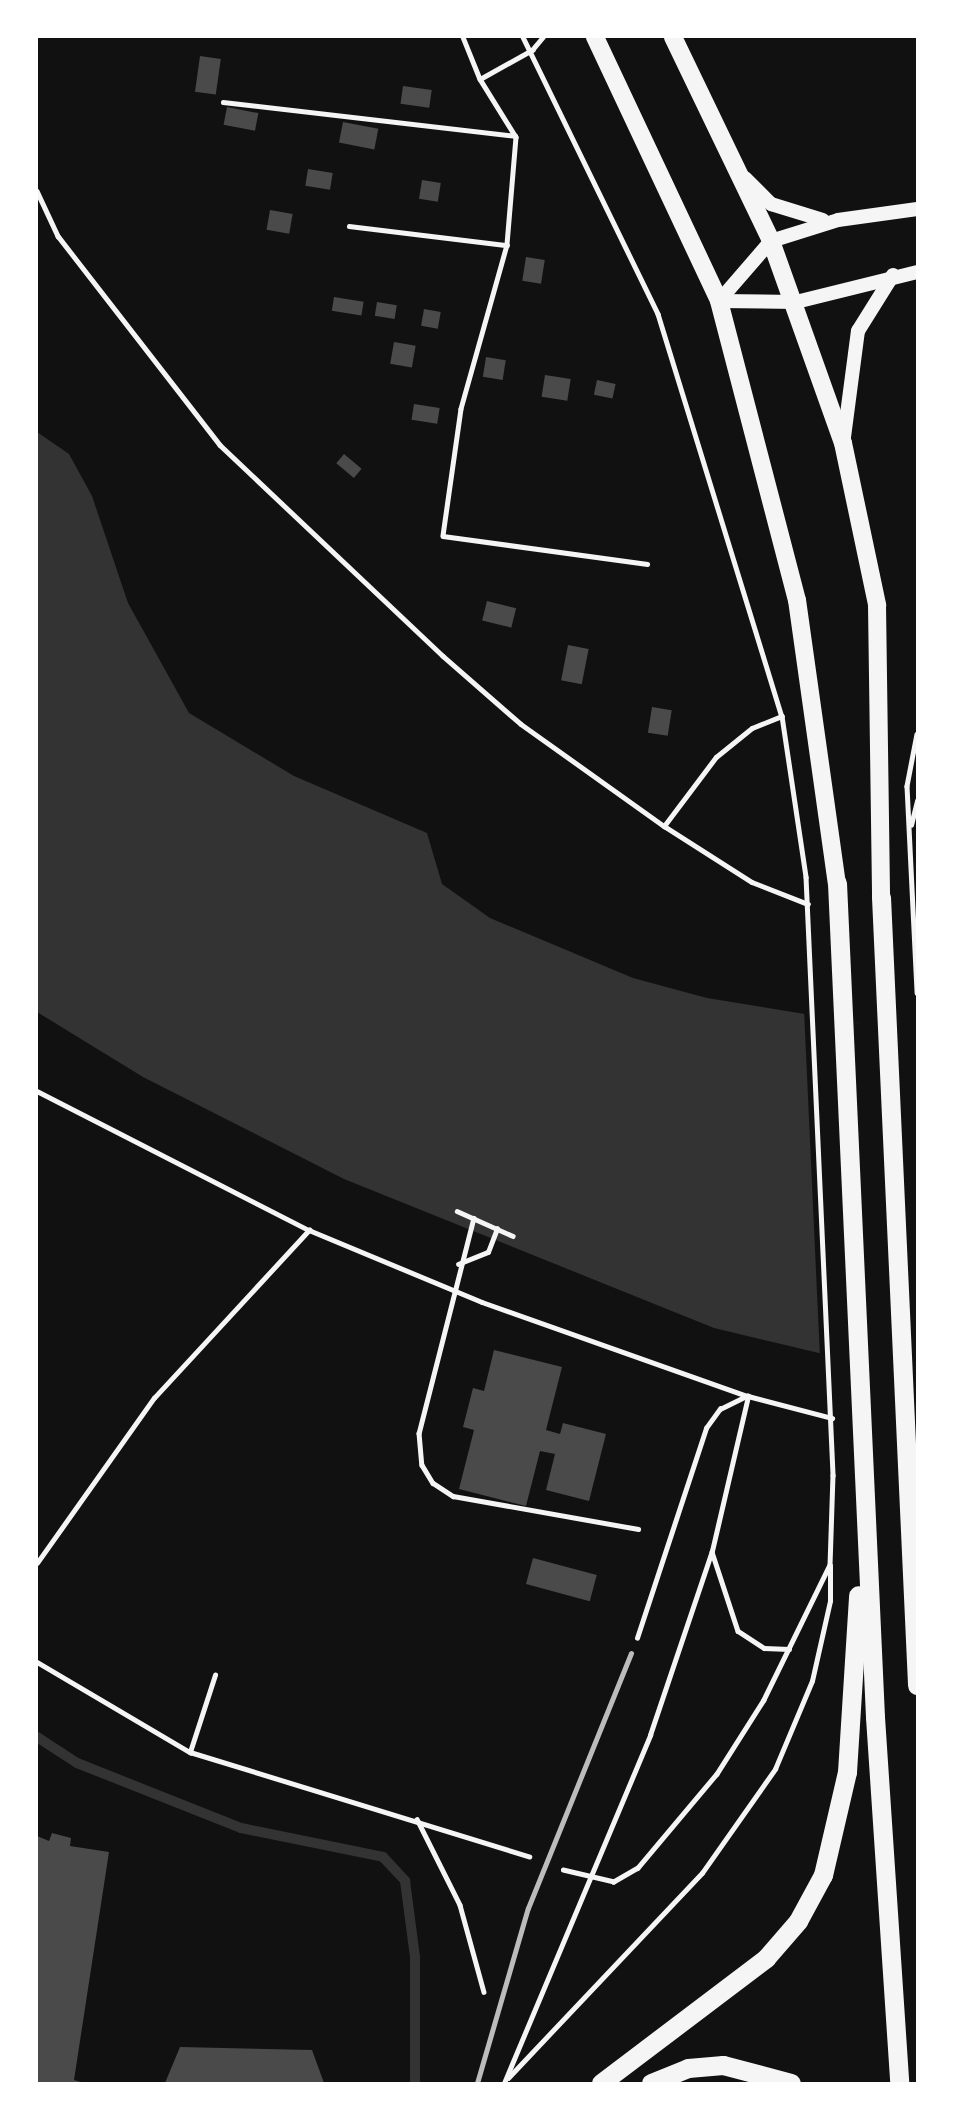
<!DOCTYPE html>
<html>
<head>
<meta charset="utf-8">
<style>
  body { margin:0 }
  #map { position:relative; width:954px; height:2120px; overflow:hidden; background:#111; font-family:"Titillium Web",sans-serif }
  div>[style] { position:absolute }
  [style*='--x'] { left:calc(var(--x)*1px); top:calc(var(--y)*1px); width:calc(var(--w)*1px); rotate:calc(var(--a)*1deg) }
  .water>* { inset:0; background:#333 }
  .pier>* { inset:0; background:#111 }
  .stream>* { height:10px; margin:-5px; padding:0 5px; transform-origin:5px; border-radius:5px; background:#333 }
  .building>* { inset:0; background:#4a4a4a; transform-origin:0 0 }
  .path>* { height:4.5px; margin:-2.25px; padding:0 2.25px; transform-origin:2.25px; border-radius:2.25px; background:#f5f5f5 }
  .service>* { height:5px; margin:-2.5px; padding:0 2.5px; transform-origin:2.5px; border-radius:2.5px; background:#bcbcbc }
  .secondary>* { height:14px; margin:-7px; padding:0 7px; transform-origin:7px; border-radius:7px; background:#f5f5f5 }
  .primary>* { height:18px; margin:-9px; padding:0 9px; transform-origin:9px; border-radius:9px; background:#f5f5f5 }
  .trunk>* { height:19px; margin:-9.5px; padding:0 9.5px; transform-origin:9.5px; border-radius:9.5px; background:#f5f5f5 }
  span { translate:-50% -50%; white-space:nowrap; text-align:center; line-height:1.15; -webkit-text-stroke:6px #fff; paint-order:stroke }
  .frame { position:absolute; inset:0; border:38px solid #fff; pointer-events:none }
</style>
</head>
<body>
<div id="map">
  <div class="water">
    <i style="clip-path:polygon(37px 432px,69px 454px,92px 496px,128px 603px,189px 713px,294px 776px,427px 833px,442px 884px,490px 918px,633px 978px,707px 998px,860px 1023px,882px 1368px,714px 1328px,344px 1179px,143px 1077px,37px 1012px)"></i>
  </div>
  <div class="pier">
    <i style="clip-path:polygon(804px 1010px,917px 1037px,917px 1380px,820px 1358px)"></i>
  </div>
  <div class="stream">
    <i style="--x:37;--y:1737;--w:48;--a:33"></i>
    <i style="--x:77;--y:1763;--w:176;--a:21.6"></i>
    <i style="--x:241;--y:1828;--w:145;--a:11.5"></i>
    <i style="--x:383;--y:1857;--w:33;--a:47"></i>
    <i style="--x:405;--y:1881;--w:77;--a:82.5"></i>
    <i style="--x:415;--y:1957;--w:126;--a:90"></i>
  </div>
  <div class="building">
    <i style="left:200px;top:56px;width:21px;height:36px;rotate:8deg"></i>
    <i style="left:403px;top:86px;width:29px;height:18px;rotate:8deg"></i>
    <i style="left:227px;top:107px;width:32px;height:18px;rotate:11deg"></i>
    <i style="left:343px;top:122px;width:36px;height:21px;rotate:11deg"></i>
    <i style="left:308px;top:169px;width:25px;height:17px;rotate:9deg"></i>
    <i style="left:422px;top:180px;width:19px;height:19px;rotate:9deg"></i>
    <i style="left:270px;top:210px;width:23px;height:20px;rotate:10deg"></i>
    <i style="left:526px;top:257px;width:19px;height:24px;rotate:9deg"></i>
    <i style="left:334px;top:297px;width:30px;height:14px;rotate:9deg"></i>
    <i style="left:377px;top:302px;width:20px;height:14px;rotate:9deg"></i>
    <i style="left:424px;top:309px;width:17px;height:17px;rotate:10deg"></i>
    <i style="left:394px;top:342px;width:22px;height:22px;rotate:10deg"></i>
    <i style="left:486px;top:357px;width:20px;height:20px;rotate:9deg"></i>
    <i style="left:545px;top:375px;width:26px;height:22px;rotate:9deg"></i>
    <i style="left:597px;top:380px;width:19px;height:15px;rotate:12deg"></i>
    <i style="left:414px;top:404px;width:26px;height:16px;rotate:9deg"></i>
    <i style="left:344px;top:454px;width:23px;height:12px;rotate:40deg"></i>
    <i style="left:487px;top:601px;width:30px;height:20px;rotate:14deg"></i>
    <i style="left:568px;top:645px;width:21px;height:36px;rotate:11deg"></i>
    <i style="left:652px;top:707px;width:20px;height:26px;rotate:9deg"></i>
    <i style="clip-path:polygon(494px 1350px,562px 1367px,546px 1430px,560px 1434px,563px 1423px,606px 1434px,589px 1501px,546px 1490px,555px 1454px,540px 1451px,526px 1506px,459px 1489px,474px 1430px,463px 1427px,473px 1388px,484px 1391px)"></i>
    <i style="left:533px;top:1558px;width:66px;height:27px;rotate:15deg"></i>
    <i style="clip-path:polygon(52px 1833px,71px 1838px,70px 1846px,109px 1852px,74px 2080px,84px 2083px,37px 2083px,37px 1836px,49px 1841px)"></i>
    <i style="clip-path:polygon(180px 2047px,312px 2050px,324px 2083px,165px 2083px)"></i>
  </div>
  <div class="path">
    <i style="--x:463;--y:37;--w:45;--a:68"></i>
    <i style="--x:480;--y:79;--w:68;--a:58.2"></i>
    <i style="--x:516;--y:137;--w:108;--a:94.8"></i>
    <i style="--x:507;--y:245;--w:170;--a:105.7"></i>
    <i style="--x:461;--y:409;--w:128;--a:98.1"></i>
    <i style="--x:443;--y:536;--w:206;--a:7.8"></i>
    <i style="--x:523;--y:37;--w:308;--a:64"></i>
    <i style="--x:658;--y:314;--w:421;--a:72.9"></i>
    <i style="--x:782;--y:716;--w:163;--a:81.5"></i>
    <i style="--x:806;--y:877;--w:599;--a:87.41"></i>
    <i style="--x:833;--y:1475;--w:90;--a:91.9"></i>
    <i style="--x:830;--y:1565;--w:150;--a:116.1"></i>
    <i style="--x:764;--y:1700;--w:88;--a:122.4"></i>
    <i style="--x:717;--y:1774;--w:123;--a:130"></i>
    <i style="--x:638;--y:1868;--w:28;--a:150"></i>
    <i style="--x:614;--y:1882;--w:52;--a:-166.8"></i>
    <i style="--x:480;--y:79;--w:60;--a:-29.1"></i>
    <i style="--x:532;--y:50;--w:17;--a:-50"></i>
    <i style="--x:223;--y:102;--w:294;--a:6.6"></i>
    <i style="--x:37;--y:191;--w:50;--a:65"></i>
    <i style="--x:58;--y:236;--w:264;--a:52.2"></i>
    <i style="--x:220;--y:445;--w:307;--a:43.4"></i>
    <i style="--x:443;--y:656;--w:103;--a:41.1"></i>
    <i style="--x:521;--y:724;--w:176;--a:35.5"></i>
    <i style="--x:664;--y:826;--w:104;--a:32.5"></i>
    <i style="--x:752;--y:882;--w:60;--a:21.4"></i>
    <i style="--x:349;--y:226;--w:159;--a:6.9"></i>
    <i style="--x:917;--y:734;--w:53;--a:100.9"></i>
    <i style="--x:907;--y:786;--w:207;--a:87.2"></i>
    <i style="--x:911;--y:825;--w:25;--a:-76"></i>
    <i style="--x:664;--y:826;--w:86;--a:-53"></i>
    <i style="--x:716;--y:757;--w:46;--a:-38.9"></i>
    <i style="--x:752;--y:728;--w:32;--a:-22"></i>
    <i style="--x:37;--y:1091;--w:305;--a:27.1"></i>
    <i style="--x:309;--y:1230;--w:187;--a:22.6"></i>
    <i style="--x:482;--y:1302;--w:282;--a:19.5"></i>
    <i style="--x:748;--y:1396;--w:87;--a:14.7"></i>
    <i style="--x:457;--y:1211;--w:61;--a:24.1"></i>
    <i style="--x:474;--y:1218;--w:222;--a:104.3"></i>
    <i style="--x:419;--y:1433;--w:32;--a:85"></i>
    <i style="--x:422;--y:1465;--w:21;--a:59"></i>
    <i style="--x:433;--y:1483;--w:24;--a:33"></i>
    <i style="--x:453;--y:1496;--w:188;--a:10.1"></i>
    <i style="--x:458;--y:1264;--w:32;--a:-22"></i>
    <i style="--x:488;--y:1252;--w:25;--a:-69"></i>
    <i style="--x:712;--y:1552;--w:83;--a:71.8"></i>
    <i style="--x:738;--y:1631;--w:31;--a:33"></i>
    <i style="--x:764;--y:1648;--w:25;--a:2"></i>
    <i style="--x:37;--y:1563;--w:202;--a:-54.7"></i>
    <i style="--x:154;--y:1398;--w:229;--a:-47.3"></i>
    <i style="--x:637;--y:1638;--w:221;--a:-71.8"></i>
    <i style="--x:706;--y:1428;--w:24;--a:-54"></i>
    <i style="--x:720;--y:1409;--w:30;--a:-26"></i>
    <i style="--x:37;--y:1662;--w:178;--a:30.5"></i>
    <i style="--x:190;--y:1752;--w:355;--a:17.1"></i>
    <i style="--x:190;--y:1752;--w:81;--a:-72"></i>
    <i style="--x:417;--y:1819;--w:96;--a:63.4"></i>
    <i style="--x:460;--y:1905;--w:90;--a:74.6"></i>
    <i style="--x:508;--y:2078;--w:282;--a:-46.6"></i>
    <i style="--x:702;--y:1873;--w:127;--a:-54.9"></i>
    <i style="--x:775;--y:1769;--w:95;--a:-67.2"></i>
    <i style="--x:812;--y:1681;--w:82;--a:-77.3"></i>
    <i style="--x:830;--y:1601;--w:35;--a:-90"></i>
    <i style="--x:504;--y:2083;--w:377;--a:-67.2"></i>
    <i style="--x:650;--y:1735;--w:194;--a:-71.4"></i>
    <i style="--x:712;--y:1551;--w:159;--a:-76.9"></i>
  </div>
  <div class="service">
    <i style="--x:477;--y:2083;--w:182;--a:-73.8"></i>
    <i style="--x:528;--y:1908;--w:275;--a:-68"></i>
  </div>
  <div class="secondary">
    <i style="--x:745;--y:178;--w:37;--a:45"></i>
    <i style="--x:771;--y:204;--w:54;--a:17.1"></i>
    <i style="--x:719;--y:301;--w:79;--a:-49.1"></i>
    <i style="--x:771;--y:241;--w:70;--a:-17.4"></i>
    <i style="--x:838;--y:220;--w:80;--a:-7.9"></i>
    <i style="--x:719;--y:301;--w:77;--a:0.7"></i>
    <i style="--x:796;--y:302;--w:125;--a:-13.9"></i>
    <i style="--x:844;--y:437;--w:107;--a:-82.5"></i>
    <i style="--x:858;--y:331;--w:66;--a:-58"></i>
  </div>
  <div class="primary">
    <i style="--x:595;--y:37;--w:292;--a:64.8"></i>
    <i style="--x:719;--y:301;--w:309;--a:75.4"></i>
    <i style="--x:797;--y:600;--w:286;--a:82"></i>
    <i style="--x:673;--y:37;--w:226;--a:64.3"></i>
    <i style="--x:771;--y:241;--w:214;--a:70.4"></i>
    <i style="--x:843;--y:443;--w:166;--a:78.1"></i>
    <i style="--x:877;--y:605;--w:292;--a:89.2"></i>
  </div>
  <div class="trunk">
    <i style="--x:837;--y:883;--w:835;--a:87.39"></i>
    <i style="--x:875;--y:1717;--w:367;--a:86.2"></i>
    <i style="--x:881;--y:897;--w:789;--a:87.38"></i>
    <i style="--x:601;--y:2083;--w:207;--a:-37.1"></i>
    <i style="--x:766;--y:1958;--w:49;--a:-49.1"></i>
    <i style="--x:798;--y:1921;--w:52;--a:-61.5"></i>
    <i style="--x:823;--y:1875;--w:106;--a:-76.9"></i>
    <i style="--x:847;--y:1772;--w:177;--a:-86.4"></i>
    <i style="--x:651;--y:2083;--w:40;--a:-22"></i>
    <i style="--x:688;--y:2068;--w:35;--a:-5"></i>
    <i style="--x:723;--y:2065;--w:70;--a:14.8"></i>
  </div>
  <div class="frame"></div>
</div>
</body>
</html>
